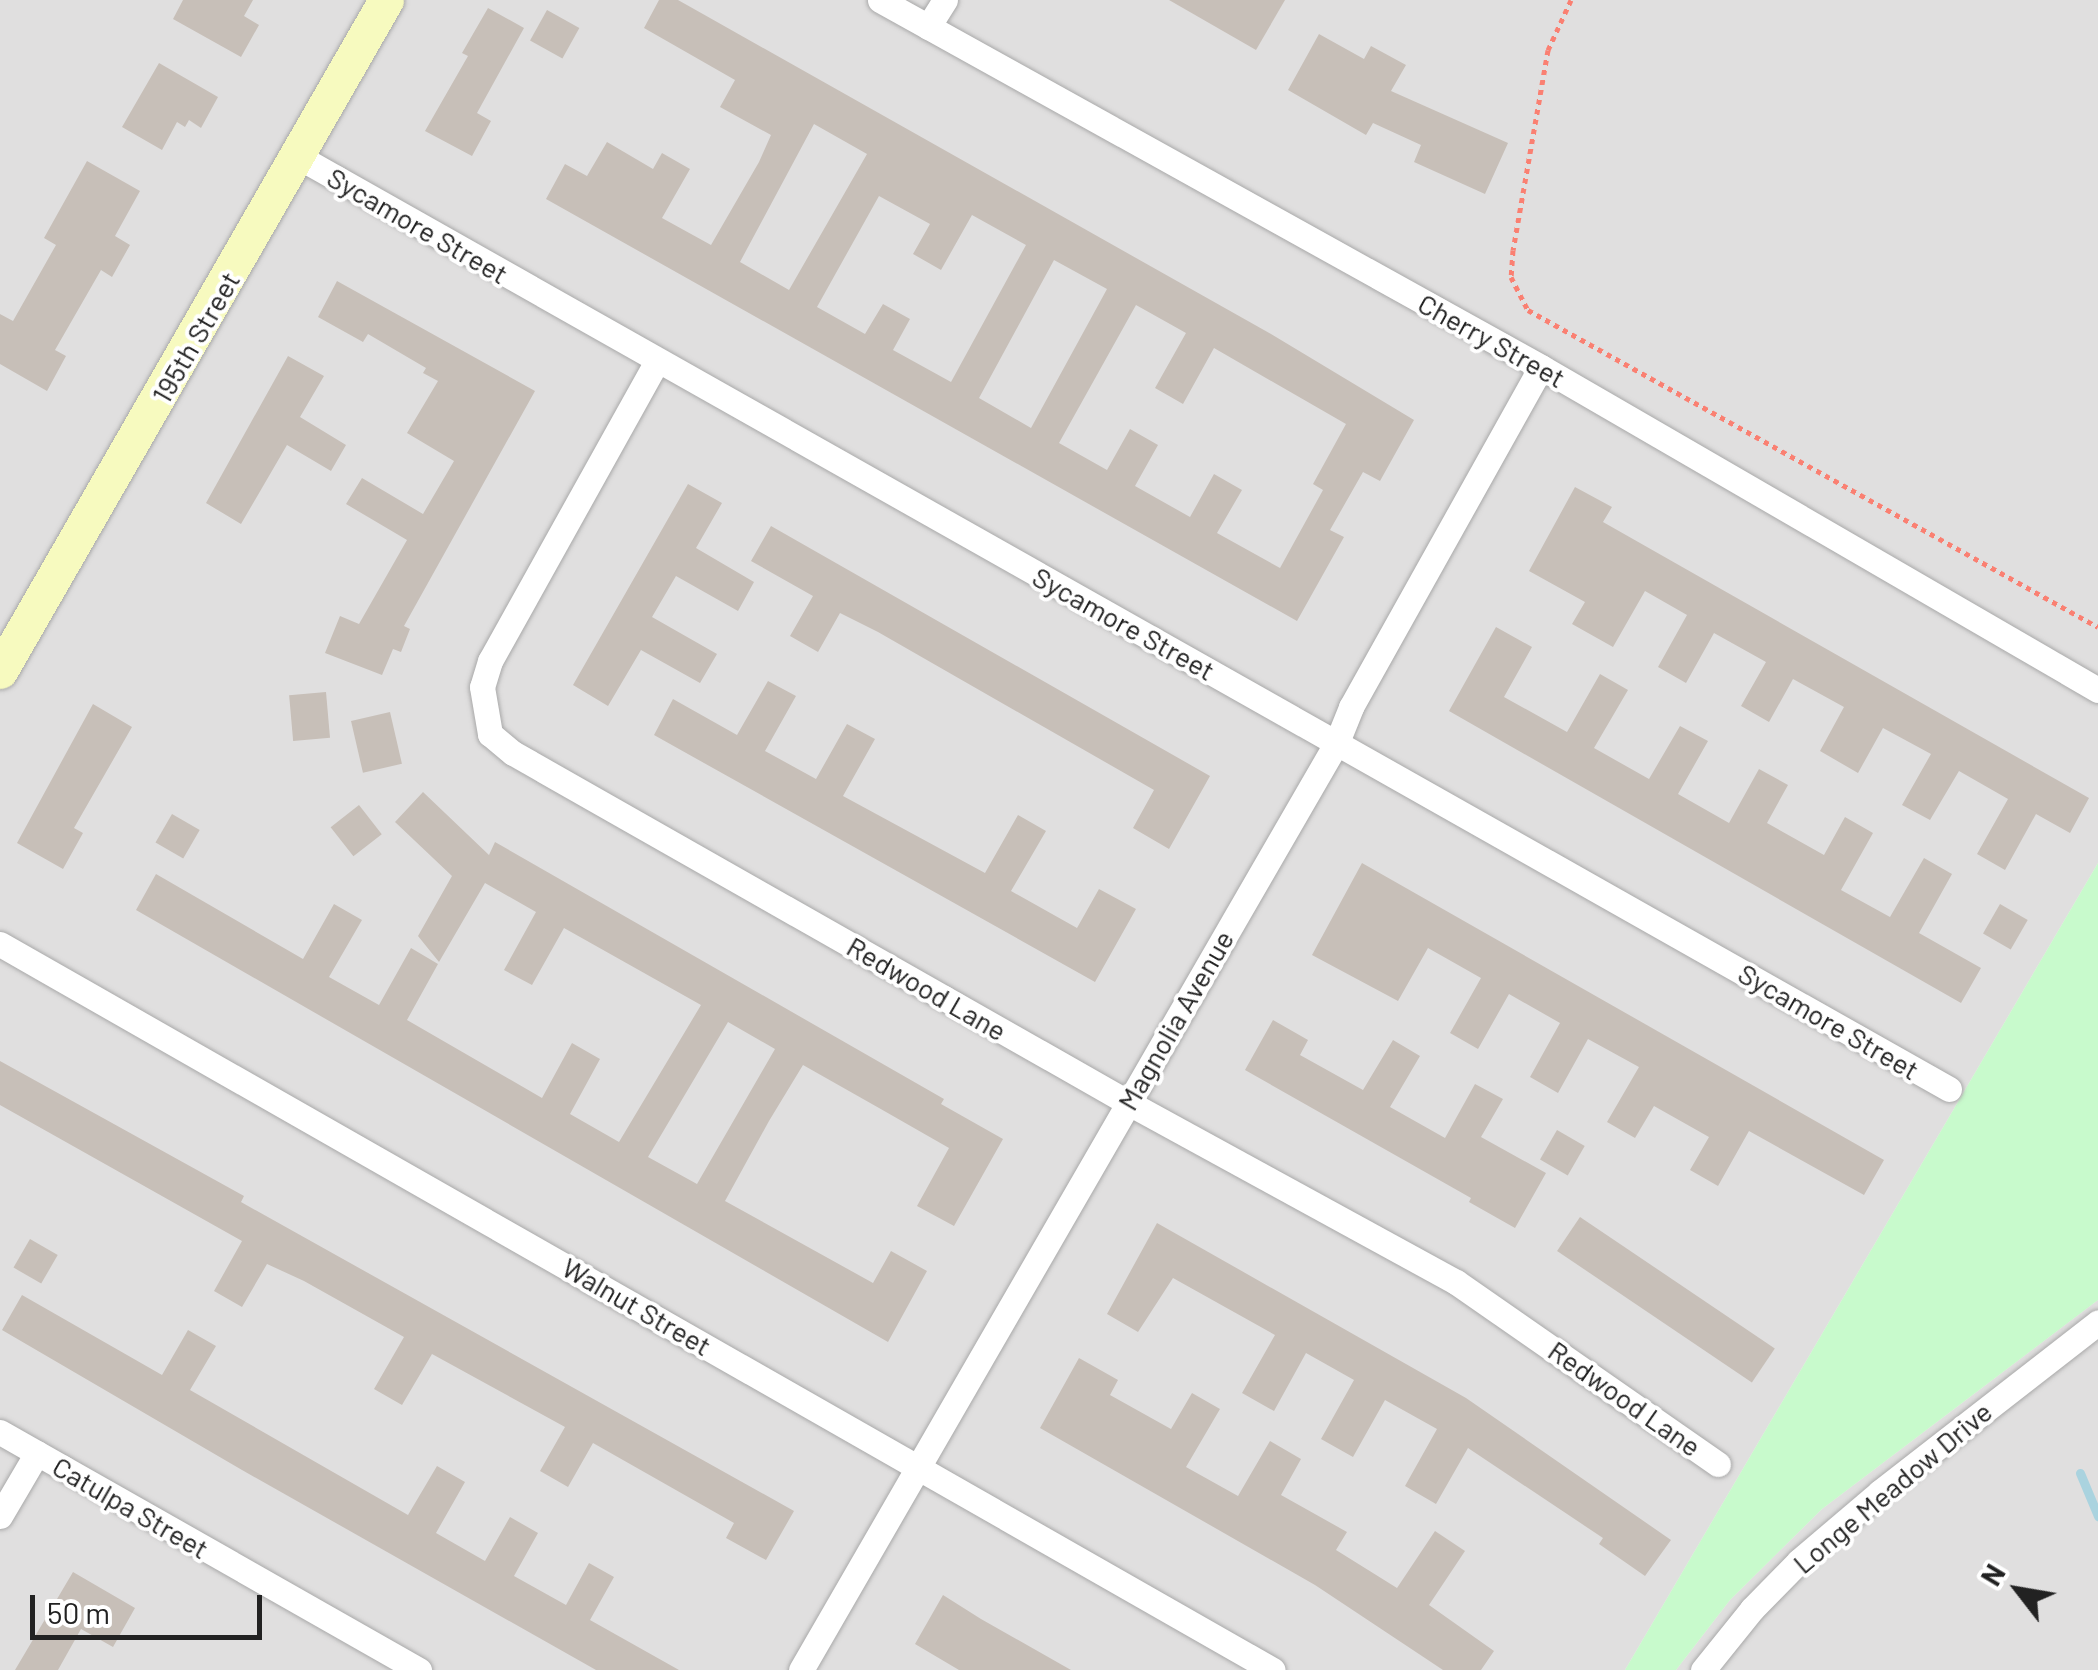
<!DOCTYPE html>
<html>
<head>
<meta charset="utf-8">
<style>
  body { margin:0 }
  #map { position:relative; width:2098px; height:1670px; overflow:hidden; background:#f2efe9; font-family:Barlow,sans-serif }
  div>[style] { position:absolute }
  [style*='--x'] { left:calc(var(--x)*1px); top:calc(var(--y)*1px); width:calc(var(--w)*1px); rotate:calc(var(--a)*1deg) }
  .residential>* { inset:0; background:#e0dfdf }
  .park>* { inset:0; background:#c8facc }
  .stream>* { height:9px; margin:-4.5px; padding:0 4.5px; transform-origin:4.5px; border-radius:4.5px; background:#aad3df }
  .building>* { inset:0; background:#c7bfb8; transform-origin:0 0 }
  .path>* { height:5px; margin-top:-2.5px; transform-origin:0; background:repeating-linear-gradient(90deg,#fa8072 0 5px,transparent 0 10px) }
  .roads { filter:drop-shadow(0 0 2px #a9a9a9) drop-shadow(0 0 2px #a9a9a9) }
  .street>* { height:25px; margin:-12.5px; padding:0 12.5px; transform-origin:12.5px; border-radius:12.5px; background:#fff }
  .secondary>* { height:35px; margin:-17.5px; padding:0 17.5px; transform-origin:17.5px; border-radius:17.5px; background:#f7fabf }
  span { translate:-50% -50%; white-space:nowrap; text-align:center; line-height:1.15; -webkit-text-stroke:8px #fff; paint-order:stroke }
  .street-label { font-size:28px; color:#222 }
  .north { position:absolute; left:1968px; top:1540px; width:100px; height:100px; -webkit-text-stroke:8px #fff; paint-order:stroke; rotate:301deg; font-size:28px; font-weight:700; line-height:40px; text-align:center; color:#222 }
  .north::after { content:''; display:block; margin:auto; width:35px; height:45px; background:#222; clip-path:polygon(50% 0,100% 100%,50% 72%,0 100%) }
  .scale { position:absolute; left:30px; top:1595px; width:232px; height:45px; box-sizing:border-box; border:5px solid #222; border-top:0; padding-left:12px; font-size:30px; line-height:35px; white-space:nowrap; color:#222; -webkit-text-stroke:8px #fff; paint-order:stroke }
</style>
</head>
<body>
<div id="map">
  <div class="residential">
    <i style="clip-path:polygon(0 0,2098px 0,2098px 863px,1625px 1670px,0 1670px)"></i>
    <i style="clip-path:polygon(2098px 1300px,2098px 1670px,1676px 1670px,1730px 1600px,1822px 1509px)"></i>
  </div>
  <div class="park">
    <i style="clip-path:polygon(2098px 863px,2098px 1300px,1822px 1509px,1730px 1600px,1676px 1670px,1625px 1670px)"></i>
  </div>
  <div class="stream">
    <i style="--x:2080;--y:1473;--w:47;--a:67.3"></i>
  </div>
  <div class="building">
    <i style="clip-path:polygon(183px 0,253px 0,244px 16px,259px 25px,241px 57px,173px 19px)"></i>
    <i style="clip-path:polygon(evenodd,659px 0,678px 0,710px 18px,1271px 334px,1414px 420px,1380px 481px,1363px 472px,1330px 530px,1344px 537px,1297px 621px,546px 199px,565px 164px,587px 176px,607px 142px,653px 169px,662px 153px,690px 169px,662px 218px,711px 245px,759px 162px,771px 135px,720px 107px,735px 80px,644px 28px,659px 0,814px 124px,867px 154px,789px 290px,740px 262px,814px 124px,659px 0,879px 196px,930px 224px,913px 254px,941px 270px,972px 215px,1026px 245px,951px 382px,893px 350px,910px 319px,883px 304px,865px 334px,817px 307px,879px 196px,659px 0,1054px 260px,1107px 289px,1031px 428px,979px 398px,1054px 260px,659px 0,1136px 305px,1186px 333px,1155px 388px,1183px 404px,1214px 348px,1346px 424px,1313px 484px,1323px 490px,1280px 568px,1217px 533px,1242px 490px,1214px 474px,1190px 517px,1135px 486px,1158px 445px,1130px 429px,1107px 470px,1059px 443px,1136px 305px)"></i>
    <i style="clip-path:polygon(1169px 0,1285px 0,1256px 50px)"></i>
    <i style="clip-path:polygon(488px 8px,524px 28px,477px 113px,491px 121px,472px 156px,425px 131px,468px 56px,462px 53px)"></i>
    <i style="left:547px;top:10px;width:37px;height:35px;rotate:29deg"></i>
    <i style="clip-path:polygon(1319px 34px,1364px 59px,1371px 46px,1406px 65px,1391px 91px,1508px 143px,1485px 194px,1414px 162px,1421px 145px,1373px 123px,1366px 135px,1288px 90px)"></i>
    <i style="clip-path:polygon(159px 63px,218px 97px,201px 128px,189px 120px,185px 127px,177px 122px,162px 150px,122px 127px)"></i>
    <i style="clip-path:polygon(87px 161px,140px 191px,115px 236px,130px 245px,112px 277px,101px 270px,55px 350px,66px 356px,47px 391px,0 364px,0 314px,13px 321px,56px 245px,44px 238px)"></i>
    <i style="clip-path:polygon(337px 281px,535px 391px,404px 626px,410px 629px,401px 652px,393px 649px,382px 675px,325px 653px,340px 616px,359px 624px,407px 540px,346px 504px,362px 478px,423px 514px,454px 461px,407px 433px,438px 381px,423px 373px,426px 368px,368px 334px,363px 342px,318px 317px)"></i>
    <i style="clip-path:polygon(288px 356px,324px 376px,300px 417px,346px 445px,331px 471px,287px 445px,241px 524px,206px 503px)"></i>
    <i style="clip-path:polygon(688px 484px,722px 503px,696px 548px,754px 582px,738px 611px,676px 576px,652px 617px,717px 654px,700px 683px,641px 650px,608px 706px,573px 685px)"></i>
    <i style="clip-path:polygon(1575px 487px,1612px 507px,1603px 522px,2089px 798px,2070px 833px,2036px 814px,2005px 870px,1977px 854px,2008px 799px,1959px 771px,1930px 820px,1902px 805px,1931px 754px,1883px 728px,1858px 773px,1820px 751px,1844px 707px,1793px 679px,1769px 722px,1741px 706px,1766px 662px,1714px 633px,1686px 683px,1658px 667px,1687px 615px,1645px 591px,1613px 647px,1572px 624px,1585px 602px,1529px 571px)"></i>
    <i style="clip-path:polygon(771px 526px,1210px 776px,1169px 849px,1133px 828px,1154px 790px,878px 632px,840px 613px,818px 652px,790px 636px,813px 596px,751px 561px)"></i>
    <i style="clip-path:polygon(1496px 627px,1532px 647px,1504px 697px,1567px 732px,1600px 674px,1628px 690px,1594px 748px,1649px 779px,1680px 726px,1708px 741px,1678px 794px,1729px 823px,1759px 769px,1788px 785px,1767px 823px,1824px 855px,1845px 817px,1873px 833px,1841px 890px,1890px 917px,1924px 858px,1952px 874px,1919px 933px,1981px 968px,1961px 1003px,1449px 711px)"></i>
    <i style="clip-path:polygon(768px 681px,796px 696px,765px 751px,816px 779px,847px 724px,875px 739px,843px 796px,985px 873px,1018px 815px,1046px 831px,1011px 891px,1077px 928px,1099px 889px,1136px 909px,1095px 982px,654px 735px,673px 699px,737px 735px)"></i>
    <i style="left:326px;top:692px;width:46px;height:37px;rotate:85deg"></i>
    <i style="clip-path:polygon(93px 704px,132px 727px,74px 828px,83px 833px,63px 869px,17px 843px)"></i>
    <i style="left:390px;top:712px;width:53px;height:40px;rotate:77deg"></i>
    <i style="clip-path:polygon(evenodd,423px 792px,489px 855px,495px 842px,944px 1099px,941px 1104px,1003px 1139px,954px 1226px,917px 1206px,949px 1148px,879px 1108px,803px 1065px,769px 1121px,725px 1201px,873px 1283px,891px 1251px,927px 1271px,888px 1342px,136px 910px,156px 874px,303px 959px,334px 904px,362px 920px,329px 977px,379px 1005px,411px 948px,438px 964px,407px 1020px,542px 1098px,572px 1043px,600px 1059px,570px 1114px,619px 1142px,701px 1005px,564px 928px,532px 985px,504px 970px,536px 912px,485px 883px,439px 962px,418px 936px,452px 876px,395px 822px,423px 792px,728px 1022px,775px 1049px,697px 1184px,648px 1157px,728px 1022px)"></i>
    <i style="left:359px;top:805px;width:37px;height:36px;rotate:52deg"></i>
    <i style="left:172px;top:814px;width:32px;height:33px;rotate:30deg"></i>
    <i style="clip-path:polygon(1362px 863px,1884px 1160px,1864px 1195px,1749px 1131px,1718px 1186px,1690px 1170px,1709px 1137px,1654px 1106px,1635px 1138px,1607px 1122px,1639px 1067px,1588px 1039px,1558px 1093px,1530px 1077px,1560px 1023px,1509px 994px,1478px 1049px,1450px 1033px,1481px 978px,1428px 948px,1398px 1001px,1312px 955px)"></i>
    <i style="left:2000px;top:904px;width:32px;height:34px;rotate:30deg"></i>
    <i style="clip-path:polygon(1273px 1020px,1308px 1040px,1300px 1055px,1363px 1090px,1393px 1040px,1420px 1056px,1390px 1107px,1445px 1138px,1475px 1084px,1503px 1099px,1481px 1137px,1546px 1173px,1515px 1228px,1469px 1202px,1471px 1198px,1245px 1070px)"></i>
    <i style="clip-path:polygon(0 1061px,244px 1196px,241px 1202px,794px 1511px,766px 1560px,726px 1538px,734px 1523px,593px 1443px,568px 1487px,540px 1471px,565px 1427px,432px 1354px,402px 1405px,374px 1389px,404px 1337px,304px 1281px,267px 1264px,242px 1307px,214px 1291px,242px 1241px,0 1105px)"></i>
    <i style="left:1557px;top:1130px;width:32px;height:34px;rotate:30deg"></i>
    <i style="left:1580px;top:1217px;width:235px;height:41px;rotate:34deg"></i>
    <i style="clip-path:polygon(1157px 1223px,1466px 1398px,1671px 1540px,1645px 1576px,1599px 1544px,1603px 1538px,1468px 1448px,1436px 1504px,1405px 1486px,1437px 1429px,1385px 1400px,1353px 1457px,1321px 1439px,1354px 1380px,1306px 1353px,1274px 1411px,1242px 1393px,1275px 1335px,1173px 1278px,1138px 1332px,1107px 1314px)"></i>
    <i style="left:30px;top:1239px;width:32px;height:33px;rotate:30deg"></i>
    <i style="clip-path:polygon(22px 1295px,162px 1375px,188px 1330px,216px 1346px,190px 1390px,408px 1515px,437px 1466px,465px 1482px,436px 1533px,485px 1561px,510px 1517px,538px 1533px,514px 1576px,566px 1605px,589px 1563px,614px 1577px,590px 1620px,679px 1670px,596px 1670px,242px 1470px,2px 1330px)"></i>
    <i style="clip-path:polygon(1079px 1358px,1118px 1380px,1110px 1395px,1171px 1429px,1192px 1393px,1220px 1409px,1186px 1467px,1238px 1496px,1270px 1441px,1301px 1459px,1281px 1495px,1347px 1532px,1336px 1550px,1397px 1588px,1435px 1531px,1465px 1551px,1429px 1605px,1494px 1651px,1481px 1670px,1443px 1670px,1315px 1585px,1040px 1428px)"></i>
    <i style="clip-path:polygon(73px 1572px,135px 1608px,113px 1647px,81px 1629px,58px 1670px,15px 1670px)"></i>
    <i style="clip-path:polygon(943px 1595px,981px 1619px,1071px 1670px,959px 1670px,915px 1644px)"></i>
  </div>
  <div class="path">
    <i style="--x:1571;--y:0;--w:55;--a:114.7"></i>
    <i style="--x:1548;--y:50;--w:203;--a:99.9"></i>
    <i style="--x:1513;--y:250;--w:27;--a:94"></i>
    <i style="--x:1511;--y:277;--w:37;--a:63"></i>
    <i style="--x:1528;--y:310;--w:652;--a:29.08"></i>
  </div>
  <div class="roads">
    <div class="street">
      <i style="--x:880;--y:0;--w:756;--a:29.04"></i>
      <i style="--x:1541;--y:367;--w:644;--a:30.11"></i>
      <i style="--x:928;--y:27;--w:32;--a:-58"></i>
      <i style="--x:299;--y:157;--w:1895;--a:29.46"></i>
      <i style="--x:657;--y:361;--w:343;--a:119.1"></i>
      <i style="--x:490;--y:661;--w:27;--a:107"></i>
      <i style="--x:482;--y:687;--w:48;--a:80.3"></i>
      <i style="--x:490;--y:734;--w:30;--a:40"></i>
      <i style="--x:513;--y:753;--w:706;--a:29.61"></i>
      <i style="--x:1127;--y:1102;--w:375;--a:28.7"></i>
      <i style="--x:1456;--y:1282;--w:319;--a:34.8"></i>
      <i style="--x:0;--y:944;--w:1465;--a:29.7"></i>
      <i style="--x:0;--y:1432;--w:482;--a:29.6"></i>
      <i style="--x:0;--y:1516;--w:73;--a:-59.6"></i>
      <i style="--x:801;--y:1670;--w:1072;--a:-59.99"></i>
      <i style="--x:1337;--y:742;--w:38;--a:-68"></i>
      <i style="--x:1351;--y:707;--w:389;--a:-60.8"></i>
      <i style="--x:1703;--y:1670;--w:78;--a:-51.2"></i>
      <i style="--x:1752;--y:1609;--w:67;--a:-45.6"></i>
      <i style="--x:1799;--y:1561;--w:106;--a:-40.4"></i>
      <i style="--x:1880;--y:1492;--w:276;--a:-37.9"></i>
    </div>
    <div class="secondary">
      <i style="--x:0;--y:671;--w:774;--a:-60.09"></i>
    </div>
  </div>
  <div class="street-label">
    <span style="left:418px;top:225px;rotate:30deg">Sycamore Street</span>
    <span style="left:195px;top:337px;rotate:-60deg">195th Street</span>
    <span style="left:1492px;top:340px;rotate:29deg">Cherry Street</span>
    <span style="left:1124px;top:623px;rotate:29deg">Sycamore Street</span>
    <span style="left:927px;top:988px;rotate:30deg">Redwood Lane</span>
    <span style="left:1175px;top:1020px;rotate:-60deg">Magnolia Avenue</span>
    <span style="left:1829px;top:1021px;rotate:30deg">Sycamore Street</span>
    <span style="left:637px;top:1306px;rotate:30deg">Walnut Street</span>
    <span style="left:1625px;top:1398px;rotate:35deg">Redwood Lane</span>
    <span style="left:1892px;top:1487px;rotate:-40deg">Longe Meadow Drive</span>
    <span style="left:131px;top:1507px;rotate:30deg">Catulpa Street</span>
  </div>
  <div class="north">N</div>
  <div class="scale">50 m</div>
</div>
</body>
</html>
